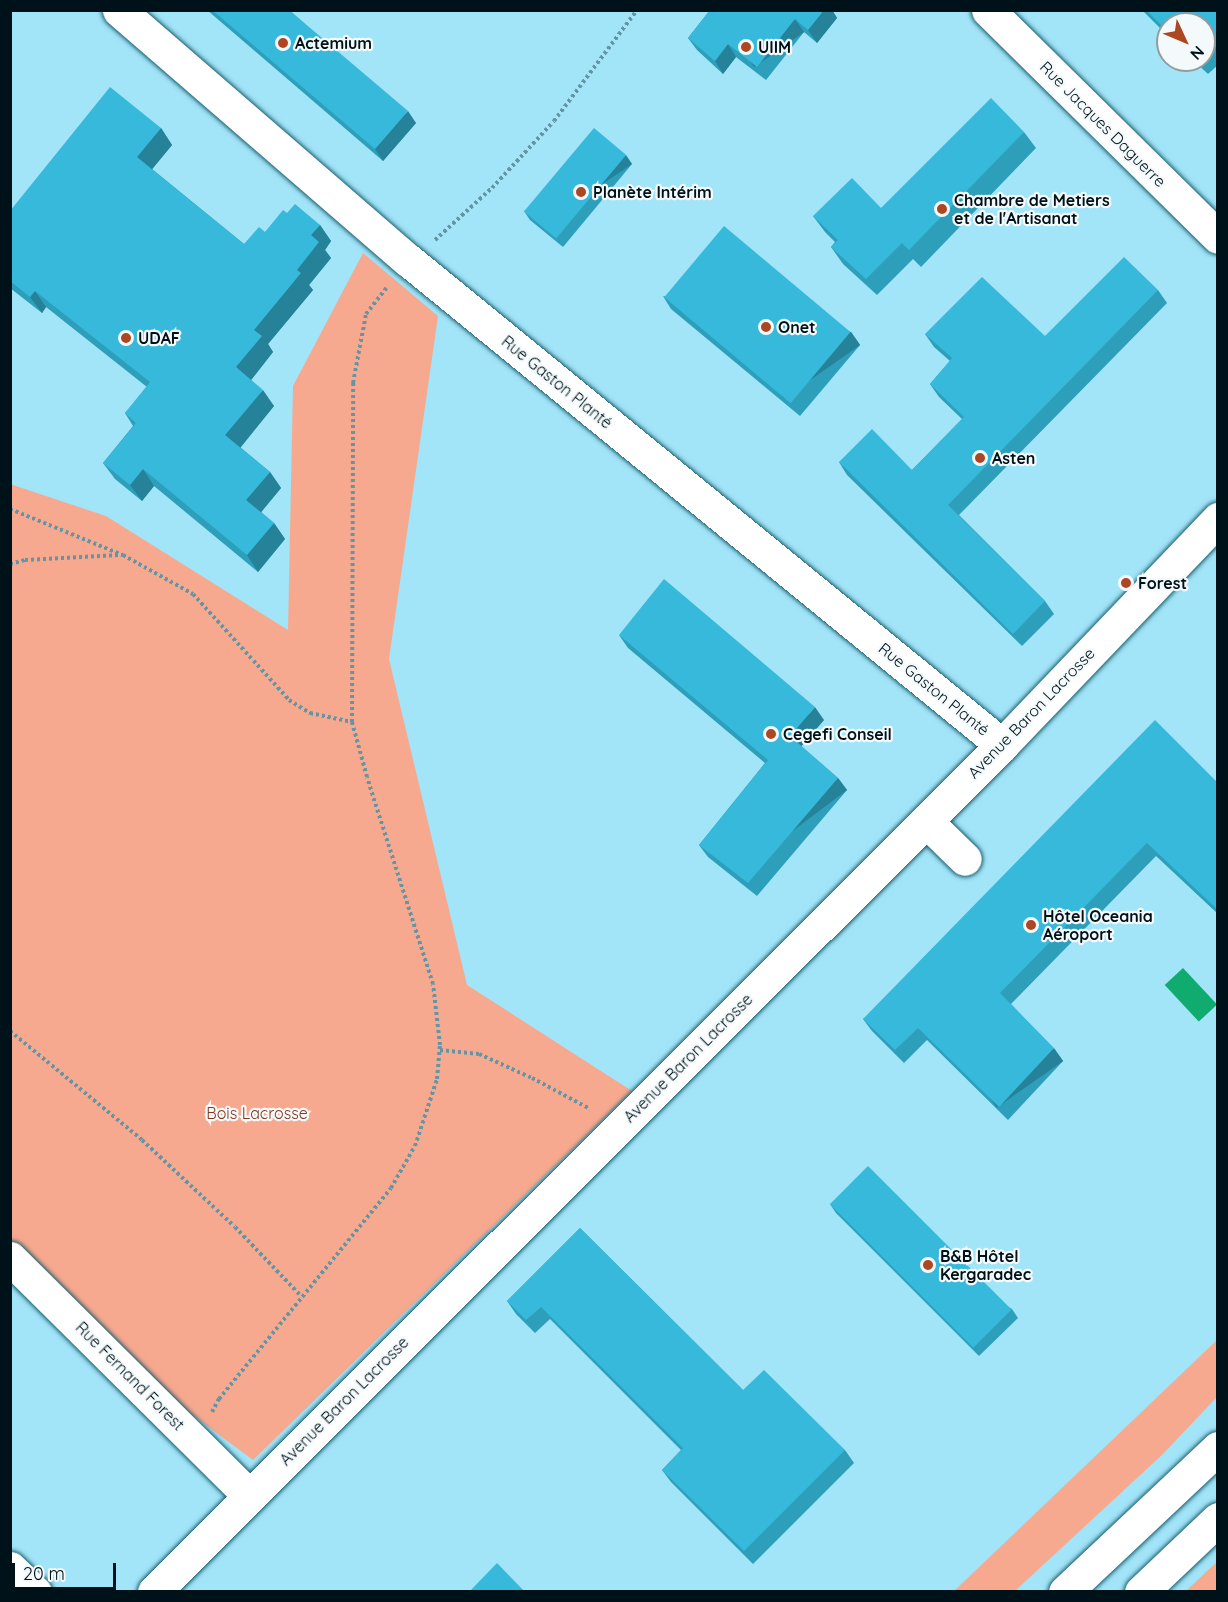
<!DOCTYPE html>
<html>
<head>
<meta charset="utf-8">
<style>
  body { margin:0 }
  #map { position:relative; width:1228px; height:1602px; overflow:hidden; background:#a2e4f8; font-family:Quicksand,sans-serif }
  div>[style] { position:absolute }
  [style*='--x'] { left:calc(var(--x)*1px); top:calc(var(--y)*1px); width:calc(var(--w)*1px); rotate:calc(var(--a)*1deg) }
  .green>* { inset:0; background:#f7a98f }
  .water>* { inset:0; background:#10ac6f; transform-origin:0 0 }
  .path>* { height:4px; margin-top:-2px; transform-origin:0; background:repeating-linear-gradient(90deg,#6595a4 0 3px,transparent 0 6px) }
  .roads { filter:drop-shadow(0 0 2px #185d6f) drop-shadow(0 0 2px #185d6f) }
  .minor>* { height:33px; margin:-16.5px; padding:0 16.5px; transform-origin:16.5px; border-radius:16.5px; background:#fff }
  .highway>* { height:33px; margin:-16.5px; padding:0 16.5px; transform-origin:16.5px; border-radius:16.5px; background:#fff }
  .wall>* { inset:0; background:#2e9fbb }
  .shaded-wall>* { inset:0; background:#268299; transform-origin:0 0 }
  .building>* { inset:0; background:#36b9da; transform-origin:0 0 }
  .dots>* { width:16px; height:16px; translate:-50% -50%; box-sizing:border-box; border:3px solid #f4fafc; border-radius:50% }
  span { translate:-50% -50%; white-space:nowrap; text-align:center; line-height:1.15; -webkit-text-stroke:4.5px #f4fafc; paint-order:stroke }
  .poi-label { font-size:16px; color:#001219; font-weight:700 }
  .left { translate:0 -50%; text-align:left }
  .street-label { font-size:16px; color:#001219 }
  .park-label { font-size:16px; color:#80381f }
  .frame { position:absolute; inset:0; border:12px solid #001219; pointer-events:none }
  .north { position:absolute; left:1156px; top:12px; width:60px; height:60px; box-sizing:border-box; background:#f4fafc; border:2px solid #929da1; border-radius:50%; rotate:134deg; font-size:16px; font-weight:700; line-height:24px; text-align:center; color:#001219 }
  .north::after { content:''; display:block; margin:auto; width:21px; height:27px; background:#ad4621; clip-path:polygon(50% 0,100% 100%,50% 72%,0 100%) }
  .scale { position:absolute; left:12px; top:1563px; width:104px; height:27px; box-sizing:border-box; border:3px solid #001219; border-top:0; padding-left:8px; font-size:18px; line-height:21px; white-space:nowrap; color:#001219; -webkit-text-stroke:4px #f4fafc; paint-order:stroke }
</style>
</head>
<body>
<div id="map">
  <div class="green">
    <i style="clip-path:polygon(363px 253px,438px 316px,389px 659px,467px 985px,632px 1091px,253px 1460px,11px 1280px,10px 484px,106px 516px,288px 630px,293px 386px)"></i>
    <i style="clip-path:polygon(1217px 1340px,1217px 1397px,1163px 1454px,1015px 1591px,954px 1591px)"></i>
    <i style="clip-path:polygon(1217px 1562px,1217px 1591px,1186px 1591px,1207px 1571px)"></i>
  </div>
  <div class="water">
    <i style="left:1183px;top:968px;width:50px;height:25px;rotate:47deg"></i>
  </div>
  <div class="path">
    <i style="--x:435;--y:240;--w:77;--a:-42.4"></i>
    <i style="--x:492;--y:188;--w:91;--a:-47.2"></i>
    <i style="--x:554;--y:121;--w:139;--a:-53.2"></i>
    <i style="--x:10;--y:509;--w:122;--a:22.2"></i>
    <i style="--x:123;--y:555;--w:80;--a:29.1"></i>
    <i style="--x:193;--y:594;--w:143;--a:47.8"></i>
    <i style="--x:289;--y:700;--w:25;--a:32"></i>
    <i style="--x:310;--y:713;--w:43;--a:12.1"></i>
    <i style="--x:10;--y:564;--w:16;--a:-15"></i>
    <i style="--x:25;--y:560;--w:94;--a:-3"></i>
    <i style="--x:10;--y:1031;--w:171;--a:39.5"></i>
    <i style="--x:142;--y:1140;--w:127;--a:43.1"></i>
    <i style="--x:235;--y:1227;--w:95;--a:46.3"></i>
    <i style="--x:440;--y:1050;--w:39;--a:6"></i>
    <i style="--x:479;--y:1054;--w:58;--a:24.4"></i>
    <i style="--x:532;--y:1078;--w:66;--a:28.1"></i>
    <i style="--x:212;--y:1412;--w:15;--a:-62"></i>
    <i style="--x:219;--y:1399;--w:272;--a:-50.8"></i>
    <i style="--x:391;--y:1188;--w:48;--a:-60.3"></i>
    <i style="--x:415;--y:1146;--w:71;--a:-71.8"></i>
    <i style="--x:437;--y:1079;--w:34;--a:-85"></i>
    <i style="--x:440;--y:1045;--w:61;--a:-96.5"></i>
    <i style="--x:433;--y:984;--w:217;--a:-107.7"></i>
    <i style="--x:367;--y:777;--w:57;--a:-105.3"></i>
    <i style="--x:352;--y:722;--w:339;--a:-89.8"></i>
    <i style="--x:353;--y:383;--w:70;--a:-79.3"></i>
    <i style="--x:366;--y:314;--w:34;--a:-52"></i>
  </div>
  <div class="roads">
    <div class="minor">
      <i style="--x:119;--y:10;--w:382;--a:40.9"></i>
      <i style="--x:408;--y:260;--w:767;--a:39.23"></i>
      <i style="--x:988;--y:10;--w:323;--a:44.6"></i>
      <i style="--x:926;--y:821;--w:54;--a:44.3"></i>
      <i style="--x:10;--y:1258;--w:337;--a:44.8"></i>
      <i style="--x:10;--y:1568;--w:35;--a:44"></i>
      <i style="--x:154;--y:1592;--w:1199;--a:-44.97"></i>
      <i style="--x:1002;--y:745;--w:313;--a:-46.3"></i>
    </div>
    <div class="highway">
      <i style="--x:1065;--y:1592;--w:210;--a:-43.3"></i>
      <i style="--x:1141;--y:1592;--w:106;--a:-43.5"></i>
    </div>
  </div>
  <div class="wall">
    <i style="clip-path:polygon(207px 10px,289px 10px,416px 123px,383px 161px)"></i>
    <i style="clip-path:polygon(710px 10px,832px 10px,837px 18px,817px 43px,804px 32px,766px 80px,736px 57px,723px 74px,697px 50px,688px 38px)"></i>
    <i style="clip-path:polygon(1142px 10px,1218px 10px,1218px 65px,1208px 74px,1193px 60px,1204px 60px,1204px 24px,1168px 24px,1168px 36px)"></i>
    <i style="clip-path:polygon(161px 128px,172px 145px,152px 169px,244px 244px,265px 232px,287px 213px,320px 225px,331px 241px,325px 250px,331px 258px,309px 285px,313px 290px,268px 344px,273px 352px,251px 380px,274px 406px,240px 447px,270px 472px,281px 488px,261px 512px,274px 523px,285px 539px,258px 572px,154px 486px,142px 501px,115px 479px,103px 463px,133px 426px,125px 413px,147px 387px,46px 307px,42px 313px,10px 288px,10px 211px)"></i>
    <i style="clip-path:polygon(1024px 132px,1036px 148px,921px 267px,913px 259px,877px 295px,843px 264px,831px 247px,835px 242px,825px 232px,813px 216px,881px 208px)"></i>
    <i style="clip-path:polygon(632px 164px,563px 247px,530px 220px,524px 211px)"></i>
    <i style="clip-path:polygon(1158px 290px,1167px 303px,959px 515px,1045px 601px,1054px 614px,1022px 646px,847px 475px,839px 462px,912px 470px,962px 419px,939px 397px,930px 384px,950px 361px,934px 347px,925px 334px,1045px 336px)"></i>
    <i style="clip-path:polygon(663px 296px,851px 332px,860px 345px,800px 416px,671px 309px)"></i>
    <i style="clip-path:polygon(619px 635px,824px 720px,801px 746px,838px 778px,847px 790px,757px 896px,708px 857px,699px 845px,765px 763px,628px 648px)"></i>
    <i style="clip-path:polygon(1218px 783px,1218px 914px,1156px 856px,1011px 1004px,1063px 1061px,1008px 1120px,927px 1040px,904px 1063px,872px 1031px,863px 1019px)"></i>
    <i style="clip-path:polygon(830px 1204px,1012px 1309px,1018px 1318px,979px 1356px,836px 1213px)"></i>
    <i style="clip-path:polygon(580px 1228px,743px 1390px,845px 1450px,854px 1463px,753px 1564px,671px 1482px,662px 1470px,681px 1450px,550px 1319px,535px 1333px,516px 1314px,507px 1301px)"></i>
  </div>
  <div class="shaded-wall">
    <i style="clip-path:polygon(824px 10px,832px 10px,837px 18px,817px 43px,808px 30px)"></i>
    <i style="left:795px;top:19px;width:16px;height:61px;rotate:55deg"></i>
    <i style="clip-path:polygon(728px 44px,736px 57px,723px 74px,715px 61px)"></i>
    <i style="clip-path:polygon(408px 111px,416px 123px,383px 161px,375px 149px)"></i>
    <i style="clip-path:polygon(161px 128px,172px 145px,149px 173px,137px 157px)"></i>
    <i style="left:626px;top:155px;width:11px;height:109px;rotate:56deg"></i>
    <i style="clip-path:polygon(320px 225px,331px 241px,325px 250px,331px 258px,309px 285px,313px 290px,268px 344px,273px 352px,248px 384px,236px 367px,254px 330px,297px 270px,311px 235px)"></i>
    <i style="clip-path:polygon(35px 291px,46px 307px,42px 313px,30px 297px)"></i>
    <i style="left:851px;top:332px;width:16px;height:93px;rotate:55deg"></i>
    <i style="clip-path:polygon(263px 390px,274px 406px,237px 452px,225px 435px)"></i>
    <i style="clip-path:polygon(143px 469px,154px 486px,142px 501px,130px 485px)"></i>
    <i style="clip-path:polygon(270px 472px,281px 488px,258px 516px,246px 500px)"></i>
    <i style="clip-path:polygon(274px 523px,285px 539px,258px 572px,247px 555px)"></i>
    <i style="clip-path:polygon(815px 707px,824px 720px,799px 749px,790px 736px)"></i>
    <i style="left:838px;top:778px;width:15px;height:138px;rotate:53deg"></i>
    <i style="left:1054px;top:1048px;width:16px;height:81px;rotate:55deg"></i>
  </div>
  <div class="building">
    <i style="clip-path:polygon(212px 10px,289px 10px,408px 111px,375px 149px)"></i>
    <i style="clip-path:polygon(710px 10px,824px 10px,808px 30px,795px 19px,757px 67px,728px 44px,715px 61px,688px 38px)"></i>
    <i style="clip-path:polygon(1146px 10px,1218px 10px,1218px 44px,1204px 57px,1204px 24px,1168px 24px,1168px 32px)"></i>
    <i style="clip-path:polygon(110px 87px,161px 128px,137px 157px,244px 244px,259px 227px,265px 232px,283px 210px,287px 213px,295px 204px,320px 225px,311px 235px,319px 242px,297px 270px,301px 273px,254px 330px,262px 336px,236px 367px,263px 390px,225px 435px,270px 472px,246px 500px,274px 523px,247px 555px,143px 469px,130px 485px,103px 463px,136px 423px,125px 413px,150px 382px,35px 291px,30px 297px,10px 281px,10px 211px)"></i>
    <i style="clip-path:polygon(991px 98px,1024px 132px,909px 250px,902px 243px,866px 279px,831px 247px,838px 240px,813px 216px,852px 178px,881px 208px)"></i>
    <i style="left:594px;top:128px;width:42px;height:109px;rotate:40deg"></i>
    <i style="left:724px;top:226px;width:165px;height:93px;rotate:40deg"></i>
    <i style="clip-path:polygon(1124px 257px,1158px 290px,948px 505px,1045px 601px,1013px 634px,839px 462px,872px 429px,912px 470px,964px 417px,930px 384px,952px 358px,925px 334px,982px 277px,1045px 336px)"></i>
    <i style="clip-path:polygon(664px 579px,815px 707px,790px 736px,838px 778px,748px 883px,699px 845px,768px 760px,619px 635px)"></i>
    <i style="clip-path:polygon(1155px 720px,1218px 783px,1218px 910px,1147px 843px,1000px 993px,1054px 1048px,999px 1107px,918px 1028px,895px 1050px,863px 1019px)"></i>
    <i style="left:868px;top:1166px;width:203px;height:54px;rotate:45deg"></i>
    <i style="clip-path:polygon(580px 1228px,743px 1390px,764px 1370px,845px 1450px,744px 1551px,662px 1470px,683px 1448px,541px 1307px,526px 1320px,507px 1301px)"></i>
    <i style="clip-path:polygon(497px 1563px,525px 1592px,469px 1592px)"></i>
  </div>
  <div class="dots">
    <i style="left:283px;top:43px;background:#ad4621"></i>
    <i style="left:746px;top:47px;background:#ad4621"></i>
    <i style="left:581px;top:192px;background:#ad4621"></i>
    <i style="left:942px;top:209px;background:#ad4621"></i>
    <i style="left:766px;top:327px;background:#ad4621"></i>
    <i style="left:126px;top:338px;background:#ad4621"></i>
    <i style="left:980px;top:458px;background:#ad4621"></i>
    <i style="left:1126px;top:583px;background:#ad4621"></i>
    <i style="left:771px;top:734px;background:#ad4621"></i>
    <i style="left:1031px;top:925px;background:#ad4621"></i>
    <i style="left:928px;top:1265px;background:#ad4621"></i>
  </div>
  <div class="poi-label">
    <span class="left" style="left:295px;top:43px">Actemium</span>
    <span class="left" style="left:758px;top:47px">UIIM</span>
    <span class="left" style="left:593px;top:192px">Planète Intérim</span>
    <span class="left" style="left:954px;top:209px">Chambre de Metiers<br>et de l'Artisanat</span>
    <span class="left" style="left:778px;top:327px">Onet</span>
    <span class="left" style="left:138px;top:338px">UDAF</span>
    <span class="left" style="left:992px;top:458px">Asten</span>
    <span class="left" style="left:1138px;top:583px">Forest</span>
    <span class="left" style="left:783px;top:734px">Cegefi Conseil</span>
    <span class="left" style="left:1043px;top:925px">Hôtel Oceania<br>Aéroport</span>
    <span class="left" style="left:940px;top:1265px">B&amp;B Hôtel<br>Kergaradec</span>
  </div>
  <div class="street-label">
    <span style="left:1103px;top:124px;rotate:45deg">Rue Jacques Daguerre</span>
    <span style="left:557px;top:382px;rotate:39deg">Rue Gaston Planté</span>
    <span style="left:934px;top:689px;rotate:39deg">Rue Gaston Planté</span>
    <span style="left:1031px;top:713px;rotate:-46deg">Avenue Baron Lacrosse</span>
    <span style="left:688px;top:1058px;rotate:-45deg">Avenue Baron Lacrosse</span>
    <span style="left:130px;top:1376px;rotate:45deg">Rue Fernand Forest</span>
    <span style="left:344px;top:1401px;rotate:-45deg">Avenue Baron Lacrosse</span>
  </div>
  <div class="park-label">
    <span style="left:257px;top:1113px">Bois Lacrosse</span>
  </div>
  <div class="frame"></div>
  <div class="north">N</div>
  <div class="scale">20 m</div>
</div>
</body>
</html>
